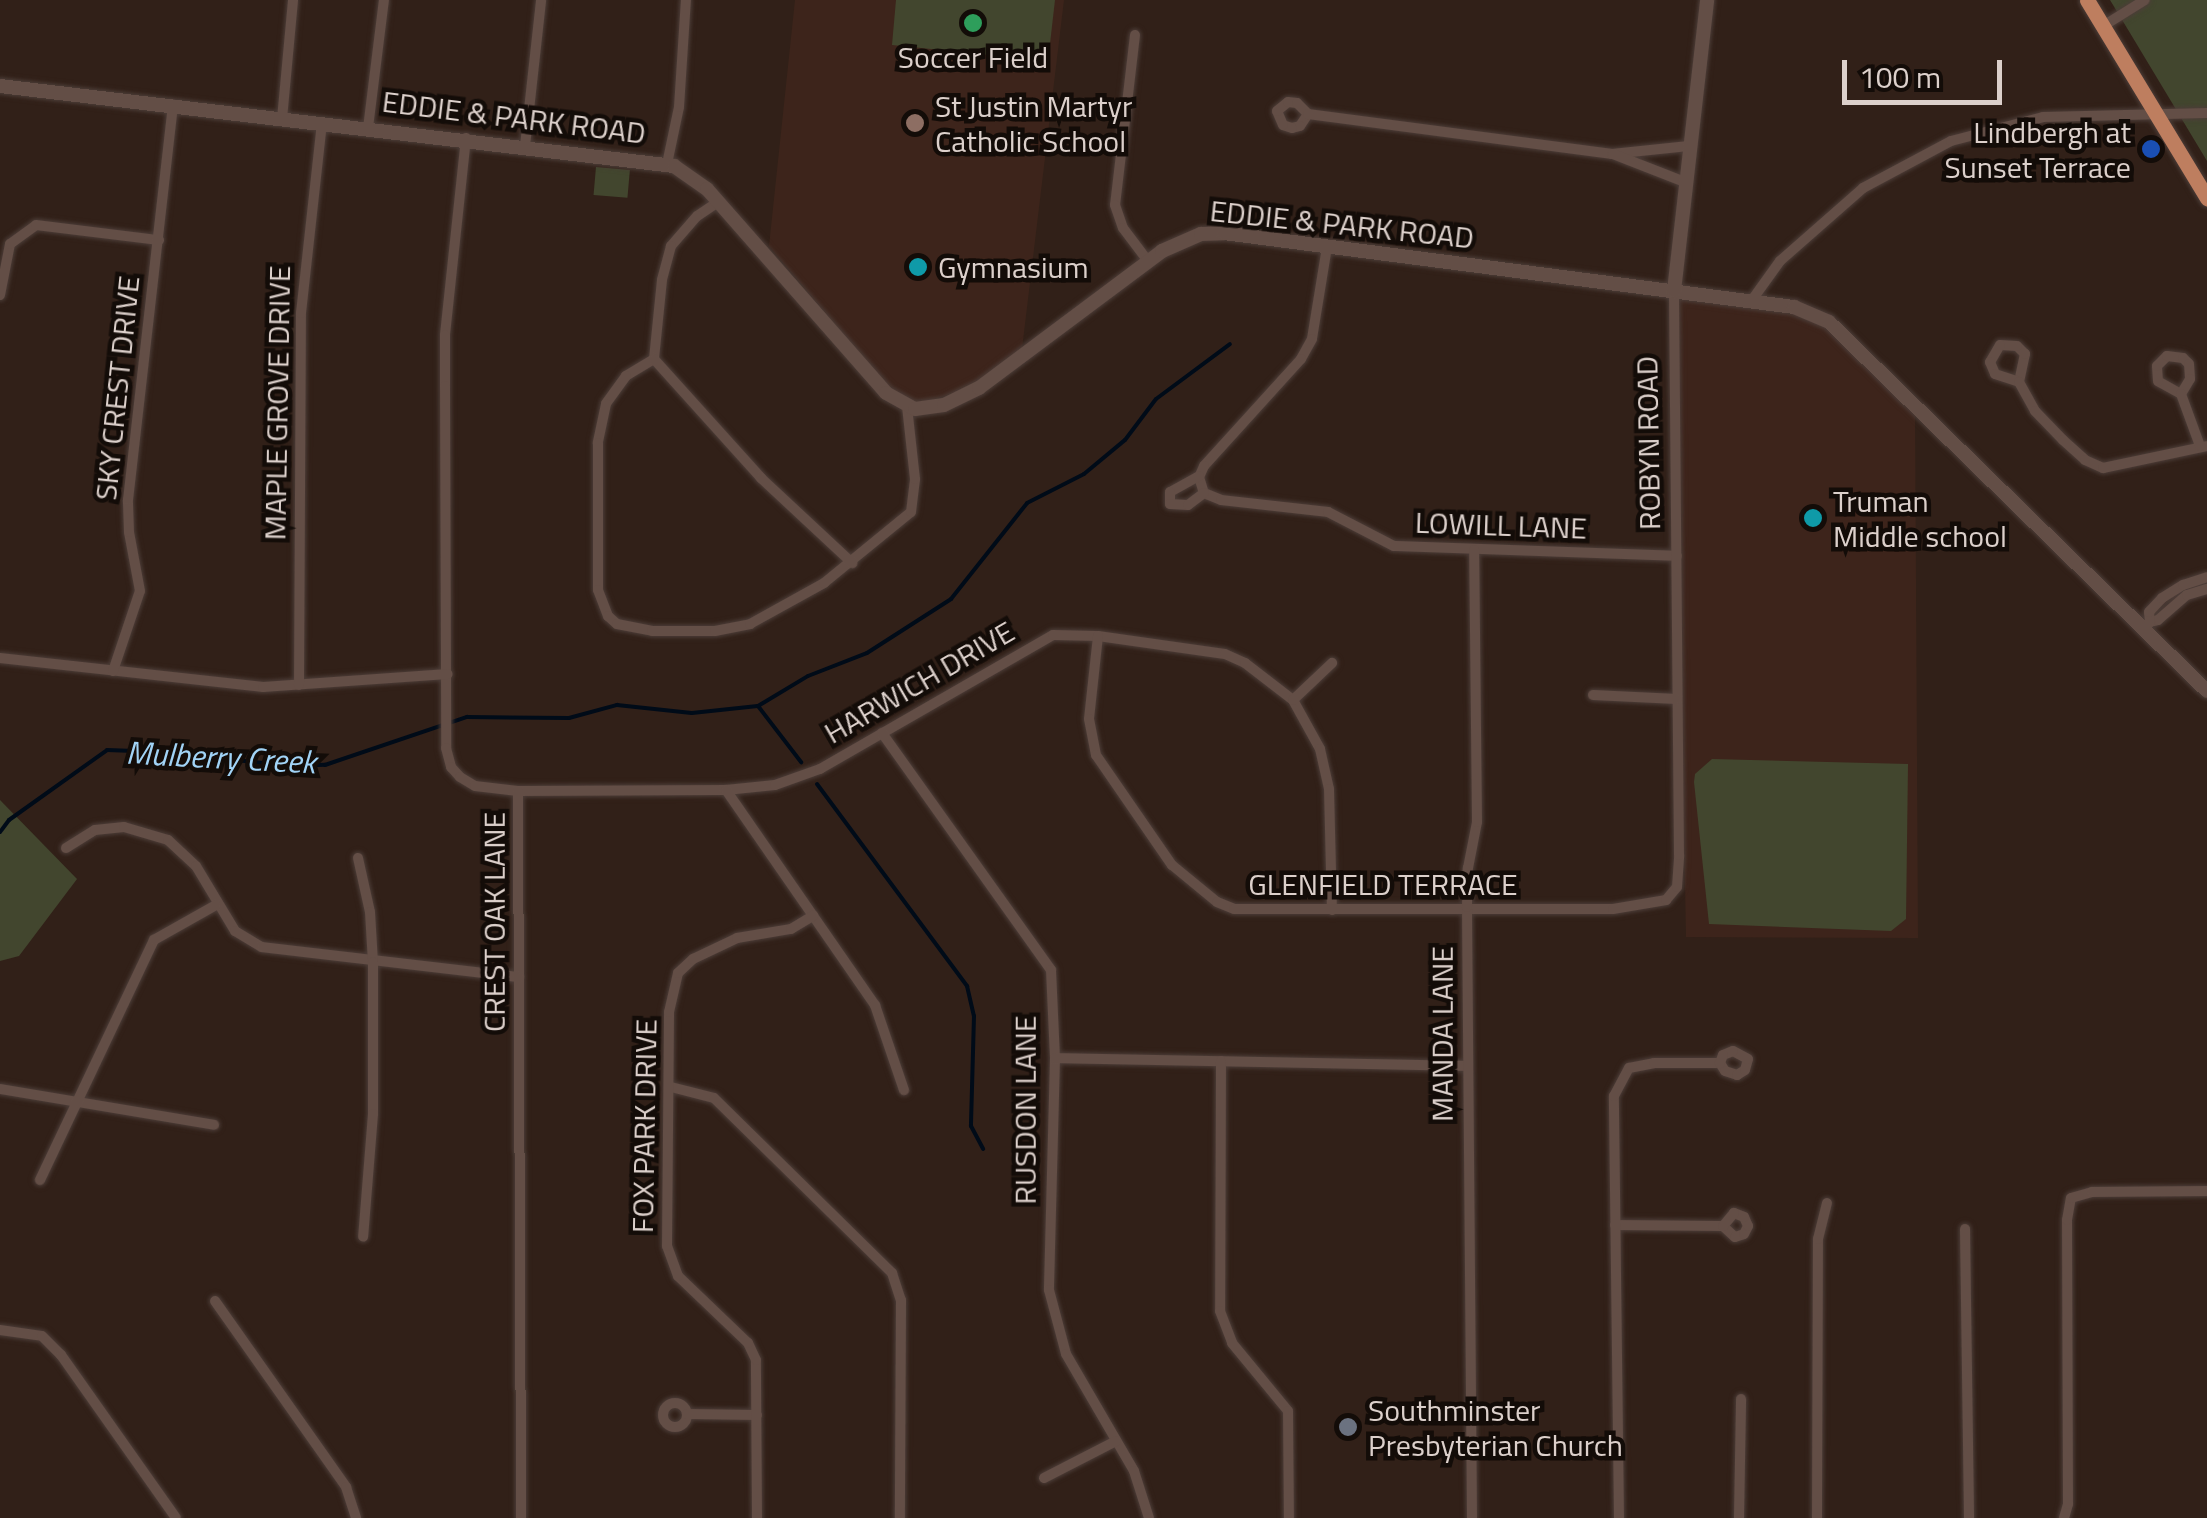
<!DOCTYPE html>
<html>
<head>
<meta charset="utf-8">
<style>
  body { margin:0 }
  #map { position:relative; width:2207px; height:1518px; overflow:hidden; background:#312018; font-family:"Titillium Web",sans-serif }
  div>[style] { position:absolute }
  [style*='--x'] { left:calc(var(--x)*1px); top:calc(var(--y)*1px); width:calc(var(--w)*1px); rotate:calc(var(--a)*1deg) }
  .built>* { inset:0; background:#3d241b }
  .green>* { inset:0; background:#42462e; transform-origin:0 0 }
  .stream>* { height:4px; margin:-2px; padding:0 2px; transform-origin:2px; border-radius:2px; background:#000b18 }
  .roads { filter:drop-shadow(0 0 2px #4c3d38) drop-shadow(0 0 2px #4c3d38) }
  .street>* { height:10px; margin:-5px; padding:0 5px; transform-origin:5px; border-radius:5px; background:#634e46 }
  .street>.ring { margin:-5px; padding:0; box-sizing:content-box; background:none; border:10px solid #634e46; border-radius:50% }
  .secondary>* { height:14px; margin:-7px; padding:0 7px; transform-origin:7px; border-radius:7px; background:#634e46 }
  .primary>* { height:15px; margin:-7.5px; padding:0 7.5px; transform-origin:7.5px; border-radius:7.5px; background:#be7e5f }
  .dots>* { width:28px; height:28px; translate:-50% -50%; box-sizing:border-box; border:5px solid #130c08; border-radius:50% }
  span { translate:-50% -50%; white-space:nowrap; text-align:center; line-height:1.15; -webkit-text-stroke:9px #130c08; paint-order:stroke }
  .poi-label { font-size:30px; color:#dcd0cb }
  .left { translate:0 -50%; text-align:left }
  .right { translate:-100% -50%; text-align:right }
  .street-label { font-size:30px; color:#dcd0cb }
  .water-label { font-size:32px; color:#a1d3f6; font-style:italic }
  .scale { position:absolute; left:1842px; top:60px; width:160px; height:45px; box-sizing:border-box; border:5px solid #dcd0cb; border-top:0; padding-left:12px; font-size:30px; line-height:35px; white-space:nowrap; color:#dcd0cb; -webkit-text-stroke:8px #130c08; paint-order:stroke }
</style>
</head>
<body>
<div id="map">
  <div class="built">
    <i style="clip-path:polygon(795px 0,1064px 0,1022px 349px,968px 388px,920px 404px,895px 395px,769px 246px)"></i>
    <i style="clip-path:polygon(1674px 291px,1791px 311px,1827px 326px,1915px 406px,1918px 938px,1686px 937px)"></i>
  </div>
  <div class="green">
    <i style="clip-path:polygon(896px 0,1055px 0,1048px 61px,892px 45px)"></i>
    <i style="clip-path:polygon(2110px 0,2207px 0,2207px 161px,2130px 33px)"></i>
    <i style="left:596px;top:167px;width:34px;height:28px;rotate:5deg"></i>
    <i style="clip-path:polygon(1712px 759px,1908px 764px,1906px 919px,1891px 931px,1709px 924px,1694px 782px,1695px 774px)"></i>
    <i style="clip-path:polygon(0 800px,77px 879px,19px 956px,0 961px)"></i>
  </div>
  <div class="stream">
    <i style="--x:758;--y:706;--w:71;--a:52.5"></i>
    <i style="--x:817;--y:784;--w:252;--a:53.4"></i>
    <i style="--x:967;--y:986;--w:31;--a:77"></i>
    <i style="--x:974;--y:1016;--w:110;--a:91.6"></i>
    <i style="--x:971;--y:1126;--w:26;--a:62"></i>
    <i style="--x:0;--y:832;--w:15;--a:-53"></i>
    <i style="--x:9;--y:820;--w:120;--a:-35.5"></i>
    <i style="--x:107;--y:750;--w:55;--a:2.1"></i>
    <i style="--x:162;--y:752;--w:129;--a:6.2"></i>
    <i style="--x:290;--y:766;--w:35;--a:-2"></i>
    <i style="--x:325;--y:765;--w:150;--a:-18.7"></i>
    <i style="--x:467;--y:717;--w:102;--a:0.6"></i>
    <i style="--x:569;--y:718;--w:50;--a:-15.2"></i>
    <i style="--x:617;--y:705;--w:75;--a:6.1"></i>
    <i style="--x:692;--y:713;--w:66;--a:-6.1"></i>
    <i style="--x:758;--y:706;--w:58;--a:-31"></i>
    <i style="--x:808;--y:676;--w:63;--a:-21.3"></i>
    <i style="--x:867;--y:653;--w:100;--a:-32.7"></i>
    <i style="--x:951;--y:599;--w:122;--a:-51.6"></i>
    <i style="--x:1027;--y:503;--w:64;--a:-27"></i>
    <i style="--x:1084;--y:474;--w:53;--a:-39.7"></i>
    <i style="--x:1125;--y:440;--w:51;--a:-52.9"></i>
    <i style="--x:1156;--y:399;--w:92;--a:-36.6"></i>
  </div>
  <div class="roads">
    <div class="street">
      <i style="--x:2103;--y:26;--w:49;--a:-31.8"></i>
      <i style="--x:1135;--y:35;--w:171;--a:96.7"></i>
      <i style="--x:1115;--y:205;--w:24;--a:71"></i>
      <i style="--x:1123;--y:228;--w:41;--a:52.9"></i>
      <i style="--x:1308;--y:114;--w:14;--a:124"></i>
      <i style="--x:1300;--y:126;--w:8;--a:166"></i>
      <i style="--x:1292;--y:128;--w:9;--a:-162"></i>
      <i style="--x:1283;--y:125;--w:15;--a:-113"></i>
      <i style="--x:1277;--y:111;--w:14;--a:-39"></i>
      <i style="--x:1288;--y:102;--w:9;--a:6"></i>
      <i style="--x:1297;--y:103;--w:16;--a:45"></i>
      <i style="--x:1308;--y:114;--w:307;--a:7.5"></i>
      <i style="--x:1612;--y:154;--w:77;--a:-5.9"></i>
      <i style="--x:282;--y:119;--w:120;--a:-84.7"></i>
      <i style="--x:368;--y:128;--w:129;--a:-82.9"></i>
      <i style="--x:466;--y:138;--w:198;--a:96.1"></i>
      <i style="--x:445;--y:335;--w:51;--a:90"></i>
      <i style="--x:445;--y:386;--w:362;--a:89.8"></i>
      <i style="--x:446;--y:748;--w:20;--a:75"></i>
      <i style="--x:451;--y:767;--w:13;--a:48"></i>
      <i style="--x:460;--y:777;--w:17;--a:31"></i>
      <i style="--x:475;--y:786;--w:43;--a:6.6"></i>
      <i style="--x:518;--y:791;--w:208;--a:-0.3"></i>
      <i style="--x:726;--y:790;--w:49;--a:-5.8"></i>
      <i style="--x:775;--y:785;--w:48;--a:-19.6"></i>
      <i style="--x:820;--y:769;--w:269;--a:-29.9"></i>
      <i style="--x:1053;--y:635;--w:45;--a:1.3"></i>
      <i style="--x:1098;--y:636;--w:128;--a:8.1"></i>
      <i style="--x:1225;--y:654;--w:22;--a:24"></i>
      <i style="--x:1245;--y:663;--w:61;--a:37.6"></i>
      <i style="--x:1293;--y:700;--w:56;--a:61.1"></i>
      <i style="--x:1320;--y:749;--w:41;--a:77.3"></i>
      <i style="--x:1329;--y:789;--w:121;--a:88.6"></i>
      <i style="--x:525;--y:146;--w:147;--a:-83.7"></i>
      <i style="--x:1613;--y:154;--w:77;--a:21.3"></i>
      <i style="--x:667;--y:164;--w:58;--a:-78.1"></i>
      <i style="--x:679;--y:107;--w:107;--a:-86.3"></i>
      <i style="--x:718;--y:202;--w:25;--a:146"></i>
      <i style="--x:697;--y:216;--w:40;--a:131"></i>
      <i style="--x:671;--y:246;--w:35;--a:105"></i>
      <i style="--x:662;--y:280;--w:79;--a:95.8"></i>
      <i style="--x:654;--y:359;--w:33;--a:149"></i>
      <i style="--x:626;--y:376;--w:34;--a:126"></i>
      <i style="--x:606;--y:404;--w:40;--a:102"></i>
      <i style="--x:598;--y:443;--w:147;--a:90"></i>
      <i style="--x:598;--y:590;--w:28;--a:69"></i>
      <i style="--x:608;--y:616;--w:12;--a:42"></i>
      <i style="--x:617;--y:624;--w:36;--a:11"></i>
      <i style="--x:652;--y:631;--w:63;--a:0"></i>
      <i style="--x:715;--y:631;--w:36;--a:-11"></i>
      <i style="--x:750;--y:624;--w:85;--a:-29"></i>
      <i style="--x:824;--y:583;--w:112;--a:-39.2"></i>
      <i style="--x:911;--y:512;--w:33;--a:-83"></i>
      <i style="--x:915;--y:479;--w:72;--a:-96.3"></i>
      <i style="--x:1327;--y:247;--w:93;--a:99.3"></i>
      <i style="--x:1312;--y:339;--w:23;--a:119"></i>
      <i style="--x:1301;--y:359;--w:144;--a:132.2"></i>
      <i style="--x:1204;--y:466;--w:12;--a:114"></i>
      <i style="--x:1199;--y:477;--w:17;--a:73"></i>
      <i style="--x:1204;--y:493;--w:18;--a:22"></i>
      <i style="--x:1221;--y:500;--w:108;--a:6.4"></i>
      <i style="--x:1328;--y:512;--w:74;--a:27.3"></i>
      <i style="--x:1394;--y:546;--w:283;--a:2"></i>
      <i style="--x:0;--y:295;--w:52;--a:-78.9"></i>
      <i style="--x:10;--y:244;--w:32;--a:-36"></i>
      <i style="--x:36;--y:225;--w:124;--a:7"></i>
      <i style="--x:1752;--y:300;--w:48;--a:-54.3"></i>
      <i style="--x:1780;--y:261;--w:111;--a:-41.3"></i>
      <i style="--x:1863;--y:188;--w:100;--a:-28.1"></i>
      <i style="--x:1951;--y:141;--w:95;--a:-14.6"></i>
      <i style="--x:2043;--y:117;--w:164;--a:-1.4"></i>
      <i style="--x:654;--y:359;--w:160;--a:48"></i>
      <i style="--x:761;--y:478;--w:125;--a:43"></i>
      <i style="--x:2019;--y:382;--w:29;--a:-78"></i>
      <i style="--x:2025;--y:354;--w:11;--a:-135"></i>
      <i style="--x:2017;--y:346;--w:17;--a:-177"></i>
      <i style="--x:2000;--y:345;--w:20;--a:120"></i>
      <i style="--x:1990;--y:362;--w:13;--a:67"></i>
      <i style="--x:1995;--y:374;--w:25;--a:18"></i>
      <i style="--x:2019;--y:382;--w:33;--a:61"></i>
      <i style="--x:2035;--y:411;--w:40;--a:46"></i>
      <i style="--x:2063;--y:440;--w:30;--a:42"></i>
      <i style="--x:2085;--y:460;--w:20;--a:24"></i>
      <i style="--x:2103;--y:468;--w:106;--a:-11.9"></i>
      <i style="--x:2181;--y:394;--w:26;--a:-151"></i>
      <i style="--x:2158;--y:381;--w:15;--a:-94"></i>
      <i style="--x:2157;--y:366;--w:14;--a:-45"></i>
      <i style="--x:2167;--y:356;--w:16;--a:7"></i>
      <i style="--x:2183;--y:358;--w:8;--a:45"></i>
      <i style="--x:2189;--y:364;--w:15;--a:86"></i>
      <i style="--x:2190;--y:379;--w:17;--a:121"></i>
      <i style="--x:2181;--y:394;--w:55;--a:69.9"></i>
      <i style="--x:1199;--y:476;--w:33;--a:151"></i>
      <i style="--x:1170;--y:492;--w:12;--a:90"></i>
      <i style="--x:1170;--y:504;--w:18;--a:3"></i>
      <i style="--x:1188;--y:505;--w:20;--a:-37"></i>
      <i style="--x:2150;--y:622;--w:8;--a:-14"></i>
      <i style="--x:2158;--y:620;--w:38;--a:-41"></i>
      <i style="--x:2187;--y:595;--w:21;--a:-17"></i>
      <i style="--x:2143;--y:629;--w:10;--a:-45"></i>
      <i style="--x:2150;--y:622;--w:10;--a:-96"></i>
      <i style="--x:2149;--y:612;--w:19;--a:-47"></i>
      <i style="--x:2162;--y:598;--w:25;--a:-32"></i>
      <i style="--x:2183;--y:585;--w:25;--a:-18"></i>
      <i style="--x:1098;--y:636;--w:83;--a:96.2"></i>
      <i style="--x:1089;--y:719;--w:37;--a:79"></i>
      <i style="--x:1096;--y:755;--w:134;--a:55.4"></i>
      <i style="--x:1172;--y:865;--w:58;--a:39.4"></i>
      <i style="--x:1217;--y:902;--w:18;--a:22"></i>
      <i style="--x:1234;--y:909;--w:379;--a:0"></i>
      <i style="--x:1613;--y:909;--w:54;--a:-9.6"></i>
      <i style="--x:1666;--y:900;--w:17;--a:-50"></i>
      <i style="--x:1677;--y:887;--w:32;--a:-86"></i>
      <i style="--x:1679;--y:855;--w:564;--a:-90.51"></i>
      <i style="--x:0;--y:658;--w:265;--a:6.3"></i>
      <i style="--x:263;--y:687;--w:185;--a:-4"></i>
      <i style="--x:113;--y:671;--w:84;--a:-71.4"></i>
      <i style="--x:140;--y:591;--w:60;--a:-100.6"></i>
      <i style="--x:129;--y:532;--w:32;--a:-92"></i>
      <i style="--x:128;--y:500;--w:398;--a:-83.5"></i>
      <i style="--x:299;--y:685;--w:372;--a:-89.7"></i>
      <i style="--x:301;--y:313;--w:191;--a:-83.7"></i>
      <i style="--x:1593;--y:695;--w:84;--a:2.7"></i>
      <i style="--x:1293;--y:700;--w:54;--a:-43.5"></i>
      <i style="--x:882;--y:733;--w:291;--a:54.5"></i>
      <i style="--x:1051;--y:970;--w:88;--a:87.4"></i>
      <i style="--x:1055;--y:1058;--w:232;--a:91.5"></i>
      <i style="--x:1049;--y:1290;--w:66;--a:75.1"></i>
      <i style="--x:1066;--y:1354;--w:135;--a:59.8"></i>
      <i style="--x:1134;--y:1471;--w:49;--a:72.3"></i>
      <i style="--x:726;--y:790;--w:262;--a:55.3"></i>
      <i style="--x:875;--y:1005;--w:90;--a:71.2"></i>
      <i style="--x:518;--y:791;--w:727;--a:89.76"></i>
      <i style="--x:66;--y:848;--w:34;--a:-32"></i>
      <i style="--x:95;--y:830;--w:29;--a:-6"></i>
      <i style="--x:124;--y:827;--w:46;--a:16.5"></i>
      <i style="--x:168;--y:840;--w:38;--a:43"></i>
      <i style="--x:196;--y:866;--w:76;--a:59"></i>
      <i style="--x:235;--y:931;--w:31;--a:31"></i>
      <i style="--x:262;--y:947;--w:259;--a:6.7"></i>
      <i style="--x:358;--y:858;--w:55;--a:77.5"></i>
      <i style="--x:370;--y:912;--w:50;--a:86.6"></i>
      <i style="--x:373;--y:962;--w:152;--a:90"></i>
      <i style="--x:373;--y:1114;--w:123;--a:94.6"></i>
      <i style="--x:1055;--y:1058;--w:412;--a:1.1"></i>
      <i style="--x:1221;--y:1061;--w:250;--a:90.2"></i>
      <i style="--x:1220;--y:1311;--w:34;--a:69"></i>
      <i style="--x:1232;--y:1343;--w:88;--a:50.5"></i>
      <i style="--x:1288;--y:1411;--w:107;--a:89.5"></i>
      <i style="--x:671;--y:1087;--w:44;--a:14.3"></i>
      <i style="--x:714;--y:1098;--w:250;--a:44.5"></i>
      <i style="--x:892;--y:1273;--w:28;--a:72"></i>
      <i style="--x:901;--y:1300;--w:218;--a:90.3"></i>
      <i style="--x:0;--y:1089;--w:217;--a:9.5"></i>
      <i style="--x:40;--y:1180;--w:266;--a:-64.6"></i>
      <i style="--x:154;--y:940;--w:71;--a:-29.4"></i>
      <i style="--x:1615;--y:1225;--w:108;--a:0.5"></i>
      <i style="--x:1723;--y:1226;--w:16;--a:43"></i>
      <i style="--x:1735;--y:1237;--w:9;--a:-18"></i>
      <i style="--x:1744;--y:1234;--w:9;--a:-63"></i>
      <i style="--x:1748;--y:1226;--w:10;--a:-114"></i>
      <i style="--x:1744;--y:1217;--w:11;--a:-158"></i>
      <i style="--x:1734;--y:1213;--w:17;--a:130"></i>
      <i style="--x:1965;--y:1229;--w:289;--a:89.2"></i>
      <i style="--x:215;--y:1301;--w:228;--a:54.8"></i>
      <i style="--x:346;--y:1487;--w:33;--a:72"></i>
      <i style="--x:0;--y:1330;--w:42;--a:8.1"></i>
      <i style="--x:42;--y:1336;--w:27;--a:45"></i>
      <i style="--x:61;--y:1355;--w:199;--a:54.8"></i>
      <i class="ring" style="left:663px;top:1403px;width:14px;height:14px"></i>
      <i style="--x:687;--y:1414;--w:70;--a:0.8"></i>
      <i style="--x:1044;--y:1478;--w:81;--a:-27.2"></i>
      <i style="--x:757;--y:1518;--w:158;--a:-90.4"></i>
      <i style="--x:756;--y:1360;--w:19;--a:-115"></i>
      <i style="--x:748;--y:1343;--w:97;--a:-136.3"></i>
      <i style="--x:678;--y:1276;--w:32;--a:-110"></i>
      <i style="--x:667;--y:1246;--w:234;--a:-89.5"></i>
      <i style="--x:669;--y:1012;--w:40;--a:-77"></i>
      <i style="--x:678;--y:973;--w:21;--a:-43"></i>
      <i style="--x:693;--y:959;--w:49;--a:-25.5"></i>
      <i style="--x:737;--y:938;--w:55;--a:-9.5"></i>
      <i style="--x:791;--y:929;--w:26;--a:-31"></i>
      <i style="--x:1472;--y:1518;--w:611;--a:-90.47"></i>
      <i style="--x:1467;--y:907;--w:39;--a:-89"></i>
      <i style="--x:1468;--y:868;--w:47;--a:-78.9"></i>
      <i style="--x:1477;--y:822;--w:272;--a:-90.6"></i>
      <i style="--x:1619;--y:1518;--w:422;--a:-90.7"></i>
      <i style="--x:1614;--y:1096;--w:32;--a:-62"></i>
      <i style="--x:1629;--y:1068;--w:25;--a:-11"></i>
      <i style="--x:1654;--y:1063;--w:66;--a:0"></i>
      <i style="--x:1720;--y:1063;--w:9;--a:58"></i>
      <i style="--x:1725;--y:1071;--w:13;--a:18"></i>
      <i style="--x:1737;--y:1075;--w:9;--a:-32"></i>
      <i style="--x:1745;--y:1070;--w:11;--a:-75"></i>
      <i style="--x:1748;--y:1059;--w:17;--a:-152"></i>
      <i style="--x:1733;--y:1051;--w:11;--a:158"></i>
      <i style="--x:1723;--y:1055;--w:9;--a:111"></i>
      <i style="--x:1739;--y:1518;--w:119;--a:-89"></i>
      <i style="--x:1817;--y:1518;--w:279;--a:-89.8"></i>
      <i style="--x:1818;--y:1239;--w:37;--a:-76"></i>
      <i style="--x:2064;--y:1518;--w:15;--a:-74"></i>
      <i style="--x:2068;--y:1504;--w:284;--a:-90.2"></i>
      <i style="--x:2067;--y:1220;--w:22;--a:-80"></i>
      <i style="--x:2071;--y:1198;--w:22;--a:-16"></i>
      <i style="--x:2092;--y:1192;--w:115;--a:-0.5"></i>
    </div>
    <div class="secondary">
      <i style="--x:0;--y:86;--w:679;--a:6.77"></i>
      <i style="--x:674;--y:166;--w:40;--a:34.9"></i>
      <i style="--x:707;--y:189;--w:271;--a:48.7"></i>
      <i style="--x:886;--y:393;--w:33;--a:29"></i>
      <i style="--x:915;--y:409;--w:29;--a:-8"></i>
      <i style="--x:944;--y:405;--w:39;--a:-26"></i>
      <i style="--x:979;--y:388;--w:229;--a:-36.8"></i>
      <i style="--x:1162;--y:251;--w:43;--a:-23.6"></i>
      <i style="--x:1201;--y:234;--w:23;--a:-2"></i>
      <i style="--x:1224;--y:233;--w:575;--a:7.4"></i>
      <i style="--x:1794;--y:307;--w:38;--a:23"></i>
      <i style="--x:1829;--y:322;--w:528;--a:44.31"></i>
      <i style="--x:1674;--y:291;--w:293;--a:-83.5"></i>
    </div>
    <div class="primary">
      <i style="--x:2087;--y:0;--w:232;--a:58.8"></i>
    </div>
  </div>
  <div class="dots">
    <i style="left:973px;top:23px;background:#2e9e5b"></i>
    <i style="left:915px;top:123px;background:#8d6e63"></i>
    <i style="left:2151px;top:149px;background:#1a4fb4"></i>
    <i style="left:918px;top:267px;background:#0f9aa8"></i>
    <i style="left:1813px;top:518px;background:#0f9aa8"></i>
    <i style="left:1348px;top:1427px;background:#6b7280"></i>
  </div>
  <div class="poi-label">
    <span style="left:973px;top:57px">Soccer Field</span>
    <span class="left" style="left:935px;top:123px">St Justin Martyr<br>Catholic School</span>
    <span class="right" style="left:2131px;top:149px">Lindbergh at<br>Sunset Terrace</span>
    <span class="left" style="left:938px;top:267px">Gymnasium</span>
    <span class="left" style="left:1833px;top:518px">Truman<br>Middle school</span>
    <span class="left" style="left:1368px;top:1427px">Southminster<br>Presbyterian Church</span>
  </div>
  <div class="street-label">
    <span style="left:514px;top:117px;rotate:7deg">EDDIE &amp; PARK ROAD</span>
    <span style="left:1342px;top:224px;rotate:6deg">EDDIE &amp; PARK ROAD</span>
    <span style="left:117px;top:388px;rotate:-84deg">SKY CREST DRIVE</span>
    <span style="left:277px;top:403px;rotate:-89deg">MAPLE GROVE DRIVE</span>
    <span style="left:1648px;top:443px;rotate:-91deg">ROBYN ROAD</span>
    <span style="left:1501px;top:525px;rotate:2deg">LOWILL LANE</span>
    <span style="left:919px;top:682px;rotate:-30deg">HARWICH DRIVE</span>
    <span style="left:1383px;top:884px">GLENFIELD TERRACE</span>
    <span style="left:494px;top:922px;rotate:-90deg">CREST OAK LANE</span>
    <span style="left:1442px;top:1034px;rotate:-90deg">MANDA LANE</span>
    <span style="left:1025px;top:1110px;rotate:-90deg">RUSDON LANE</span>
    <span style="left:644px;top:1126px;rotate:-89deg">FOX PARK DRIVE</span>
  </div>
  <div class="water-label">
    <span style="left:221px;top:757px;rotate:3deg">Mulberry Creek</span>
  </div>
  <div class="scale">100 m</div>
</div>
</body>
</html>
